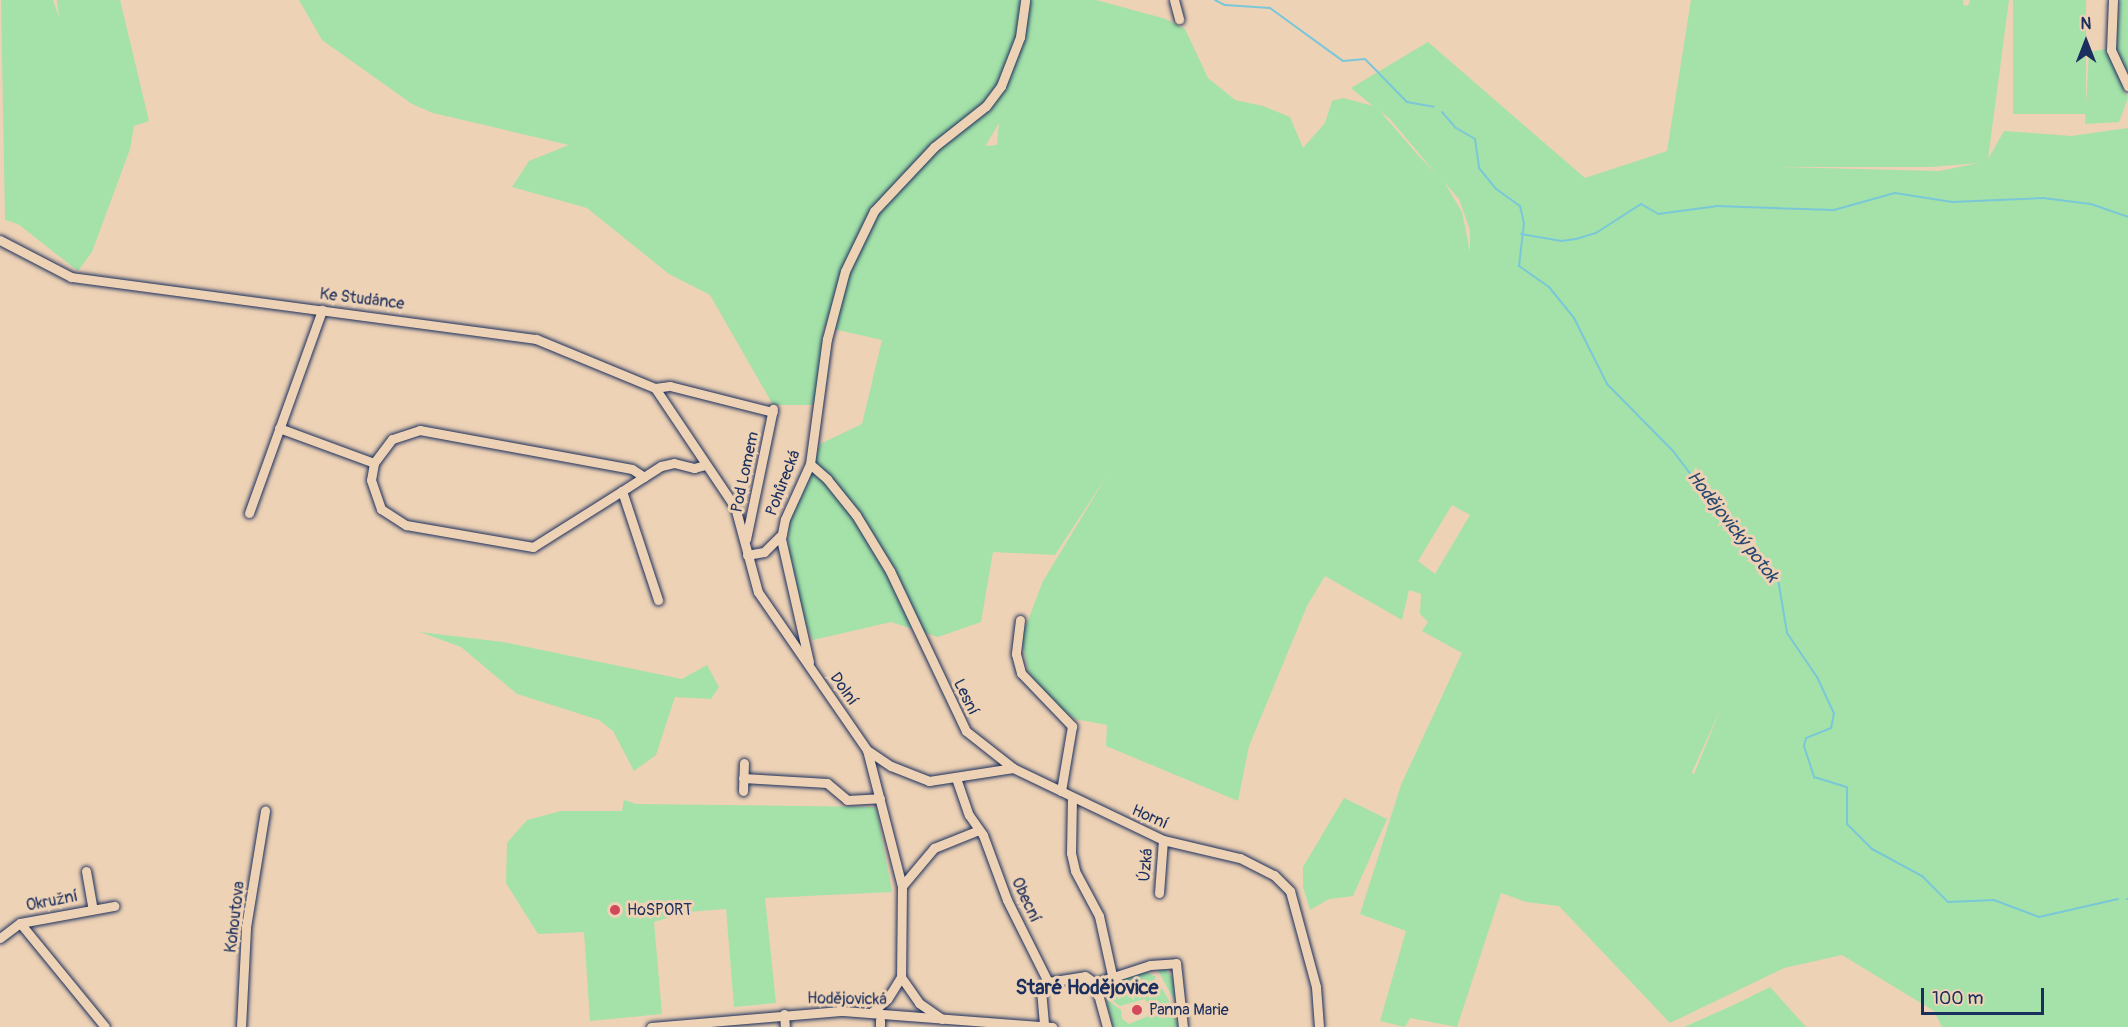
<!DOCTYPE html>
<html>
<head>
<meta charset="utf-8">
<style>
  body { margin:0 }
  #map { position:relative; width:2128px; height:1027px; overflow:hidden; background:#eed2b5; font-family:Pangolin,sans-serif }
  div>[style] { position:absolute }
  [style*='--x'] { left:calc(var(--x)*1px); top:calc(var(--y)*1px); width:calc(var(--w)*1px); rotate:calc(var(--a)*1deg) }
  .green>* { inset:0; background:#a4e2a9; transform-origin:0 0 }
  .stream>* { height:2px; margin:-1px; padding:0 1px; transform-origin:1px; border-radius:1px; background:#7ac7d8 }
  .roads { filter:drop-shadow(0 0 2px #1b2f5e) drop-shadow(0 0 2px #1b2f5e) }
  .minor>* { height:9px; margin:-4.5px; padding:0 4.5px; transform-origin:4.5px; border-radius:4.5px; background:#eed2b5 }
  .dots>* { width:16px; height:16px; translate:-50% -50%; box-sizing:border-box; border:3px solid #eed2b5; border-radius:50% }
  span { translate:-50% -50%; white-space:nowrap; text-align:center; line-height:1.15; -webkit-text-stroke:6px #eed2b5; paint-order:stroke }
  .street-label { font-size:16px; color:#1b2f5e }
  .poi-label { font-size:16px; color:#1b2f5e }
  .left { translate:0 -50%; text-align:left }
  .water-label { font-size:18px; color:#294670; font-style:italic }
  .quarter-label { font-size:20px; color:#1b2f5e; font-weight:700 }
  .north { position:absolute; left:2056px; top:12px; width:60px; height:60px; -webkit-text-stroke:4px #eed2b5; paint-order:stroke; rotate:0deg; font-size:16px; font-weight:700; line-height:24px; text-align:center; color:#1b2f5e }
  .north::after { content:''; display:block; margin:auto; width:21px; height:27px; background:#1b2f5e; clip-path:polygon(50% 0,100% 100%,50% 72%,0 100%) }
  .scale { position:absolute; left:1921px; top:988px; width:123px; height:27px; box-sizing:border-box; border:3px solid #1b2f5e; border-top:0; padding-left:8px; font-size:18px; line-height:21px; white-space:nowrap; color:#1b2f5e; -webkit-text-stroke:4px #eed2b5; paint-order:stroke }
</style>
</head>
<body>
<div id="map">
  <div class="green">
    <i style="clip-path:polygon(1px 0,53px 0,59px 17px,57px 0,120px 0,149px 121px,134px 126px,130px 149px,92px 252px,78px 271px,18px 224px,5px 220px)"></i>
    <i style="clip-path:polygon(evenodd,299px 0,1096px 0,1166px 19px,1185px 29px,1208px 78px,1235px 100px,1263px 106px,1290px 117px,1303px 148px,1325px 123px,1332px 101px,1343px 98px,1373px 106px,1351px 88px,1428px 42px,1585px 178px,1667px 151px,1691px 0,1963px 0,1963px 5px,1968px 6px,1970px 0,2009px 0,1988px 159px,2004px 131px,2071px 136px,2128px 128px,2128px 1027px,1942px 1027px,1934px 1011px,1842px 955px,1784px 968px,1670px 1023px,1559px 906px,1526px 902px,1501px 893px,1457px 1027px,1410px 1018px,1405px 1027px,1380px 1021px,1406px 931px,1360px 914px,1401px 785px,1462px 653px,1422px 631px,1428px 622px,1420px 614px,1421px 594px,1409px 590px,1402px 620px,1325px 576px,1307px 606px,1249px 746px,1238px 801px,1106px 746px,1107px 725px,1075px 719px,1056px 706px,1029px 673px,1021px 639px,1043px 581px,1108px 474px,1055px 555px,993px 552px,981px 622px,938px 637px,891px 622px,813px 640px,801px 615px,788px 544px,789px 523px,820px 444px,862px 424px,882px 340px,824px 327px,815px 405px,773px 405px,710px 295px,669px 274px,587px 208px,512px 187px,529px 161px,569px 145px,433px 113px,412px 104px,322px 40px,299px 0,1379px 110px,1390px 119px,1437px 175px,1417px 154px,1379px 110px,299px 0,999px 123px,997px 145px,986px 146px,986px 145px,999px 123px,299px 0,1979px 163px,1939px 171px,1779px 167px,1931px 167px,1979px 163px,299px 0,1444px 182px,1459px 199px,1470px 230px,1470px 252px,1462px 212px,1444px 182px,299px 0,1452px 505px,1470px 515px,1435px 574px,1418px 561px,1452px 505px,299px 0,1721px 708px,1694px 774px,1693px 774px,1692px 772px,1721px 708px)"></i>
    <i style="left:2013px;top:0;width:73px;height:114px"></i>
    <i style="clip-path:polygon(2120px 0,2128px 0,2128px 74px,2116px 48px)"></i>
    <i style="clip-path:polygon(2106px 49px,2128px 98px,2119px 122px,2085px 124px,2089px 52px)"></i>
    <i style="clip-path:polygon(420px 632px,503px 642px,682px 679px,707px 665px,719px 687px,711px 699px,675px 697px,656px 755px,634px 771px,613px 731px,599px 720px,517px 694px,461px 647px)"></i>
    <i style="clip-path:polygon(1344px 798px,1387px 819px,1353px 896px,1329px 899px,1310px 910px,1303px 887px,1303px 867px)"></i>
    <i style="clip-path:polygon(624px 800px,636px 804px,876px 807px,892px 892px,765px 898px,776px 1003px,734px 1007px,726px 909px,687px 912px,654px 922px,662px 1014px,590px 1021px,584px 932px,538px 934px,506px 883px,507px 843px,527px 820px,561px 811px,622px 811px)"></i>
    <i style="clip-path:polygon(1165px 968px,1174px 980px,1175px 1001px,1157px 969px)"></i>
    <i style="clip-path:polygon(1144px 971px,1156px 977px,1175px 1012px,1178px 1027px,1113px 1027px,1106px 999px,1121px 1010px,1122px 1019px,1129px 1024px,1153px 1014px,1145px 999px,1120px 1006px,1106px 996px,1111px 983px)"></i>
    <i style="clip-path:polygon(1770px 987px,1806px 1027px,1684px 1027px,1738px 1003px)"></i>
  </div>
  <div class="stream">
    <i style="--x:1215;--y:0;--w:11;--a:27"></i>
    <i style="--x:1225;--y:5;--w:45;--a:3.8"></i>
    <i style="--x:1270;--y:8;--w:90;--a:36"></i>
    <i style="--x:1343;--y:61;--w:22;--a:-5"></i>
    <i style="--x:1365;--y:59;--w:60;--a:45.7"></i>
    <i style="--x:1407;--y:102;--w:27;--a:10"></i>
    <i style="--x:1442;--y:112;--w:21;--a:49"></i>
    <i style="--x:1456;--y:128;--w:22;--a:30"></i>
    <i style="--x:1475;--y:139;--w:29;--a:82"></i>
    <i style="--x:1479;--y:168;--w:26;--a:51"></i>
    <i style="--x:1495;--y:188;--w:31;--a:36"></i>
    <i style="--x:1520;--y:206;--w:17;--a:77"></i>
    <i style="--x:1524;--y:223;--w:43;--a:96.6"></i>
    <i style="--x:1519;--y:266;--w:37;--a:35"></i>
    <i style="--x:1549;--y:287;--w:40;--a:51"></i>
    <i style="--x:1574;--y:318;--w:74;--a:63.4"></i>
    <i style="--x:1607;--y:384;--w:94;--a:45.4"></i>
    <i style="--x:1673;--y:451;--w:119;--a:52.8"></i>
    <i style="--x:1745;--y:546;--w:47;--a:45"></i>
    <i style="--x:1778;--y:579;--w:55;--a:80.5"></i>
    <i style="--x:1787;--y:633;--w:53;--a:55.7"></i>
    <i style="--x:1817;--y:677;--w:40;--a:65"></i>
    <i style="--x:1834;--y:713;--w:15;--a:101"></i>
    <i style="--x:1831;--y:728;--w:27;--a:158"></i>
    <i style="--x:1806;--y:738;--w:8;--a:104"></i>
    <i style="--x:1804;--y:746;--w:33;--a:72"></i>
    <i style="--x:1814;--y:777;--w:34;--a:17"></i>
    <i style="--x:1847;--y:787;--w:37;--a:90"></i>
    <i style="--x:1847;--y:824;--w:35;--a:45"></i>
    <i style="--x:1872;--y:849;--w:57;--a:28.4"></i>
    <i style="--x:1922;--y:876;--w:37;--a:45"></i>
    <i style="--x:1948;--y:902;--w:46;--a:-2.5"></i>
    <i style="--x:1994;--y:900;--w:48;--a:20.7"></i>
    <i style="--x:2039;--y:917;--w:81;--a:-12.8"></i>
    <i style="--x:1521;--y:234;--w:41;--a:9.9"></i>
    <i style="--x:1561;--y:241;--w:15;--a:-8"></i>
    <i style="--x:1576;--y:239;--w:21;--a:-17"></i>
    <i style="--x:1596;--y:233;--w:54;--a:-32.8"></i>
    <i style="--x:1641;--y:204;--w:20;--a:30"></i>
    <i style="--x:1658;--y:214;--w:60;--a:-7.7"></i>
    <i style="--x:1717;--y:206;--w:117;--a:2"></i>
    <i style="--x:1834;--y:210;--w:63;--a:-15.6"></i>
    <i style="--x:1895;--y:193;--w:58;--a:9"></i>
    <i style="--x:1952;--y:202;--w:91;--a:-2.5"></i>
    <i style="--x:2043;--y:198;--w:48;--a:7.1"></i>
    <i style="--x:2091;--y:204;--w:39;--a:19"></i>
    <i style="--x:2127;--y:899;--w:1;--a:0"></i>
  </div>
  <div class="roads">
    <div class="minor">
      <i style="--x:1174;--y:0;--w:20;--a:75"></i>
      <i style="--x:2113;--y:0;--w:50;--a:92.3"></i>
      <i style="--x:2111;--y:50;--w:40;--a:65"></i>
      <i style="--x:0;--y:240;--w:80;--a:27.5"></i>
      <i style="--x:71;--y:277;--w:469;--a:7.6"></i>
      <i style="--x:536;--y:339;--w:129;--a:22.4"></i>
      <i style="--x:655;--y:388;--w:143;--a:56.1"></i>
      <i style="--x:735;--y:507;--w:88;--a:74.9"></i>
      <i style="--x:758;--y:592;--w:192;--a:55.4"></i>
      <i style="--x:867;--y:750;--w:140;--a:75.6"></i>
      <i style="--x:902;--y:886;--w:91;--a:90.6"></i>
      <i style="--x:901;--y:977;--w:26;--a:122"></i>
      <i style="--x:887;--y:999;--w:20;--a:139"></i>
      <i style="--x:655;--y:388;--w:15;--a:-8"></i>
      <i style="--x:670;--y:386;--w:106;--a:14.2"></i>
      <i style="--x:279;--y:428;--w:101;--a:20.2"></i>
      <i style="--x:810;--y:464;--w:23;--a:41"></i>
      <i style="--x:827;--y:479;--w:46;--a:51.1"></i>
      <i style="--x:856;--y:515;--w:66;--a:58.7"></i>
      <i style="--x:890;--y:571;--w:177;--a:64.6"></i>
      <i style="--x:966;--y:731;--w:60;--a:38.2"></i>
      <i style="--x:644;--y:477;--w:14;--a:-146"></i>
      <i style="--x:632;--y:469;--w:216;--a:-169.6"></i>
      <i style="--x:420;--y:430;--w:29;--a:162"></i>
      <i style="--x:392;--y:439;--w:30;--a:127"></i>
      <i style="--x:374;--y:463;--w:17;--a:100"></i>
      <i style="--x:371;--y:480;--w:31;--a:71"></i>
      <i style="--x:381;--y:509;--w:30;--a:33"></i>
      <i style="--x:406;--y:525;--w:129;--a:9.8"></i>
      <i style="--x:533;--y:547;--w:105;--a:-32.2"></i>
      <i style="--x:622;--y:491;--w:46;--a:-32.7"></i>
      <i style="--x:661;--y:466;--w:13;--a:-13"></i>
      <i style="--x:674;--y:463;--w:21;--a:14"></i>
      <i style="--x:694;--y:468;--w:11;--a:-15"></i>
      <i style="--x:622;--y:491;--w:115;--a:71.7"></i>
      <i style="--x:249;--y:513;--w:216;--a:-70.2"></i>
      <i style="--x:746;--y:539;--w:133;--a:-78.3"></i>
      <i style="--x:747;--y:555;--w:17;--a:-10"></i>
      <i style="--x:764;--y:552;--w:25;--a:-45"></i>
      <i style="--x:1020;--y:620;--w:34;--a:97"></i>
      <i style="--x:1016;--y:654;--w:20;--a:75"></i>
      <i style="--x:1021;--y:673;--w:74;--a:46.1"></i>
      <i style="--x:1072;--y:726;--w:66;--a:99.6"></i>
      <i style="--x:809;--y:662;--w:126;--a:-102.8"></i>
      <i style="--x:781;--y:539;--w:20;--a:-79"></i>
      <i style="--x:785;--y:519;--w:60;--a:-65.6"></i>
      <i style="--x:810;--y:464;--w:126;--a:-82.3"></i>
      <i style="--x:827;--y:339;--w:70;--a:-75.2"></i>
      <i style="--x:845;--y:271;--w:67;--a:-64.2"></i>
      <i style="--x:874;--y:211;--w:88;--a:-46.8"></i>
      <i style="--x:934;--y:147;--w:66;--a:-38.3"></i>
      <i style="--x:986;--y:106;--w:25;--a:-53"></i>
      <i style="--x:1001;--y:86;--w:53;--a:-68.8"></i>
      <i style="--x:1020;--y:37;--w:37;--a:-82"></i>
      <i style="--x:867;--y:750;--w:29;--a:34"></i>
      <i style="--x:891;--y:766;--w:41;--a:21.5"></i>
      <i style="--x:929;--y:781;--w:85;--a:-8.8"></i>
      <i style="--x:1013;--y:768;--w:166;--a:25.6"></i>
      <i style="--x:1163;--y:840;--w:79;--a:13.2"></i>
      <i style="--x:1240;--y:858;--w:38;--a:27"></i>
      <i style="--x:1274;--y:875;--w:23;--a:45"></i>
      <i style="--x:1290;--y:891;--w:99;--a:74.8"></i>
      <i style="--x:1316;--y:987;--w:40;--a:85.7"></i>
      <i style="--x:743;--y:778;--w:84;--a:3.4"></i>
      <i style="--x:827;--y:783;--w:26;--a:40"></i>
      <i style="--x:847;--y:800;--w:33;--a:-3"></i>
      <i style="--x:956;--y:778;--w:39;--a:71"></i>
      <i style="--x:969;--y:815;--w:24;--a:55"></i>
      <i style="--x:983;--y:835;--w:69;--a:69.7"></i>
      <i style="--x:1007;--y:900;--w:92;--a:63.4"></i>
      <i style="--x:743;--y:791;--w:28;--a:-88"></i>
      <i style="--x:1072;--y:797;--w:56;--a:91"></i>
      <i style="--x:1071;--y:853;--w:18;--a:77"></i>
      <i style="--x:1075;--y:871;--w:51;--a:61.9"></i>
      <i style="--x:1099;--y:916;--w:60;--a:77.6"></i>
      <i style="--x:86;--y:871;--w:39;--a:80"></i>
      <i style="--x:902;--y:886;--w:50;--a:-49.9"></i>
      <i style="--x:934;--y:848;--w:48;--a:-21.8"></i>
      <i style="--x:1159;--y:893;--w:53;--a:-85.7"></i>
      <i style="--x:20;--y:923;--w:134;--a:50.7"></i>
      <i style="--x:0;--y:938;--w:25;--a:-37"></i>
      <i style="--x:20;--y:923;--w:96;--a:-10.3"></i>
      <i style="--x:901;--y:977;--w:32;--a:55"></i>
      <i style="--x:919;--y:1003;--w:28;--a:35"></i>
      <i style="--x:1095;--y:983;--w:58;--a:-18.1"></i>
      <i style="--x:1150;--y:965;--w:26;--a:-4"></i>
      <i style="--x:1176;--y:963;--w:64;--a:83.8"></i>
      <i style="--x:784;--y:1014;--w:13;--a:86"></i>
      <i style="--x:880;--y:1020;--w:7;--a:90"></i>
      <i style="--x:1044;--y:1024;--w:33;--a:-95"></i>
      <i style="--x:1041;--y:991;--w:11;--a:-52"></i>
      <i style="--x:1048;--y:982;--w:37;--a:-9"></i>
      <i style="--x:1085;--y:976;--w:12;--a:35"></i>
      <i style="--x:1095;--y:983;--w:46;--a:74.7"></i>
      <i style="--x:241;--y:1027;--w:100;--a:-87.1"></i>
      <i style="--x:246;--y:927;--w:118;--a:-80.7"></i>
      <i style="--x:651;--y:1027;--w:193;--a:-4.8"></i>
      <i style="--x:843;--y:1011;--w:210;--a:4.4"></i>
    </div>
  </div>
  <div class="dots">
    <i style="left:615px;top:910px;background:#d1495b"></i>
    <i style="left:1137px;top:1010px;background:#d1495b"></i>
  </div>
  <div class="street-label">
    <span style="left:362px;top:299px;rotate:7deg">Ke Studánce</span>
    <span style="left:745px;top:472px;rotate:-78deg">Pod Lomem</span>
    <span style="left:783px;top:483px;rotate:-69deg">Pohůrecká</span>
    <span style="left:844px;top:689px;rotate:55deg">Dolní</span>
    <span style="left:966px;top:697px;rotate:64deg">Lesní</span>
    <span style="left:1150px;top:817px;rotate:24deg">Horní</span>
    <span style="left:1146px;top:865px;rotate:-85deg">Úzká</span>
    <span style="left:1026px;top:900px;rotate:65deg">Obecní</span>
    <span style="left:52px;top:901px;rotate:-11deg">Okružní</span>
    <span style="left:235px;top:917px;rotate:-83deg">Kohoutova</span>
    <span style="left:847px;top:999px;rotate:1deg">Hodějovická</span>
  </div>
  <div class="poi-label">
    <span class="left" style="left:627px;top:910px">HoSPORT</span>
    <span class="left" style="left:1149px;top:1010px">Panna Marie</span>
  </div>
  <div class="water-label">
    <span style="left:1732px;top:527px;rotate:52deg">Hodějovický potok</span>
  </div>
  <div class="quarter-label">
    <span style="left:1087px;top:987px">Staré Hodějovice</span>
  </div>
  <div class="north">N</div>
  <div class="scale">100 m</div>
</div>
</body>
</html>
